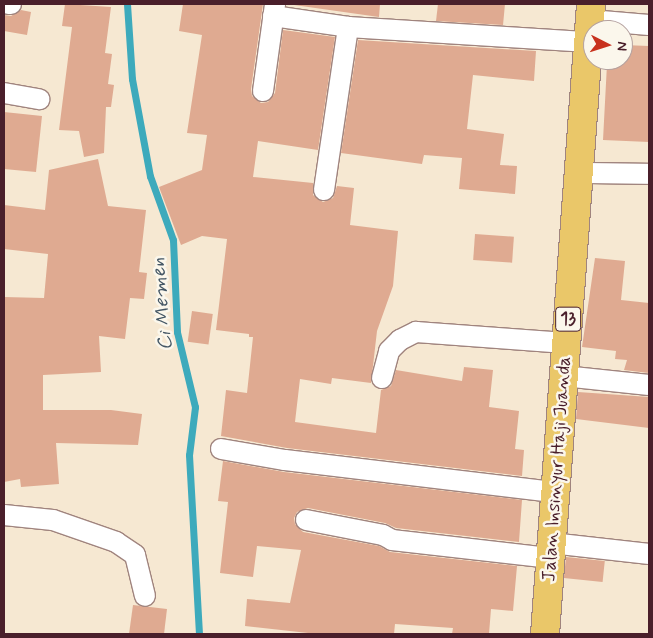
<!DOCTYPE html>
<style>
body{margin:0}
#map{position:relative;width:653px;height:638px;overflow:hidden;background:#f6e8d2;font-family:Mynerve,sans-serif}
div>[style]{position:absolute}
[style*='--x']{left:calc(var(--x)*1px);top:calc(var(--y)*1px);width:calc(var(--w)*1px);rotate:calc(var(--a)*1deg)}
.stream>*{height:7px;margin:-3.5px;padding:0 3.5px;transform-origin:3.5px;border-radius:3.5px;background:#3daabc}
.building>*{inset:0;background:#dfaa91;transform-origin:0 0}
.roads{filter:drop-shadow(1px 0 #a0847e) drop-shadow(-1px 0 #a0847e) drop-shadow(0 1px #a0847e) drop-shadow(0 -1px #a0847e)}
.minor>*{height:20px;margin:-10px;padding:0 10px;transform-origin:10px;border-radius:10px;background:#fff}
.trunk>*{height:28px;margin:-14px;padding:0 14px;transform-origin:14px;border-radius:14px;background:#eac769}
span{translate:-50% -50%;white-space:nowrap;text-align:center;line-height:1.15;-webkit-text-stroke:5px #fbf7ec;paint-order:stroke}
.shield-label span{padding:1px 4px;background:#fbf7ec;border:1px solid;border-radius:4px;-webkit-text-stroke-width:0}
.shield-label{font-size:18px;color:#4a1f2b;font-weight:700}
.street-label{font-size:19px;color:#4a1f2b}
.water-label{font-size:20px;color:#455765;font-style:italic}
.frame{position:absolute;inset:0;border:5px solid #4a1f2b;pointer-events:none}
.north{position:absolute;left:583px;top:20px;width:50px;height:50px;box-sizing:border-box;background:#fbf7ec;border:1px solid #b4a19f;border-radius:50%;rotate:95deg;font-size:14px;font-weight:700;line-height:20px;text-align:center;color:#4a1f2b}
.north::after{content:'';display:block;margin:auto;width:18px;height:22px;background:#c8321e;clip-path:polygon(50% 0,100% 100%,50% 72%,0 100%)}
</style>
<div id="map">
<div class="stream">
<i style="--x:127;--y:4;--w:75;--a:86.2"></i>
<i style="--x:132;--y:79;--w:99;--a:79.5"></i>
<i style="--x:150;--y:176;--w:68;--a:70.2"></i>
<i style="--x:173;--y:240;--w:92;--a:87.5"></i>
<i style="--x:177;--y:332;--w:77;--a:76.5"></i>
<i style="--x:195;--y:407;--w:48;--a:97.1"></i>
<i style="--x:189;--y:455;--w:179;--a:86.8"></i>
</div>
<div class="building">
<i style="clip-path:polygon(65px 4px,111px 7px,105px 53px,112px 54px,108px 84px,114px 85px,111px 107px,106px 107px,104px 153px,84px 157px,79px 131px,59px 130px,72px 27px,62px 26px)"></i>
<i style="clip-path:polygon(183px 4px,263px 4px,251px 89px,252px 96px,261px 103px,268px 102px,275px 93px,283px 30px,335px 37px,318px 150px,258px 141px,253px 177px,313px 183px,313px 195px,323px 202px,333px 198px,337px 186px,354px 188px,350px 225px,398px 231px,393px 286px,377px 331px,371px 383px,332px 378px,331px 384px,300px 379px,295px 422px,376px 433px,381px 390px,391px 386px,396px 370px,462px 381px,464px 367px,493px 370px,489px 407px,519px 411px,515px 449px,524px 450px,522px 476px,287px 448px,221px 436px,226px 390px,247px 393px,253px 337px,249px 337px,249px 334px,216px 330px,227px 239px,202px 236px,181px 245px,159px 187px,202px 170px,207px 135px,187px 133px,202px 35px,179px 31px)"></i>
<i style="clip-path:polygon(287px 4px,380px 4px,379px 17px)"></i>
<i style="clip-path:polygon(438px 4px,505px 4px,503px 25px,436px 21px)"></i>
<i style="clip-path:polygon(21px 10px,31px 12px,27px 35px,4px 31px,4px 15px,11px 16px)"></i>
<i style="clip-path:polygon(358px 40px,536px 51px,534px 81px,473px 75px,467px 129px,504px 134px,500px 165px,517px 166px,515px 194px,459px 189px,462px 158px,424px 155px,422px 164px,341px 153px)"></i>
<i style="clip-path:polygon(623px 45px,649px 46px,649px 142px,603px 140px,607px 64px,623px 60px)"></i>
<i style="clip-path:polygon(4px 112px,42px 116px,36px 172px,4px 169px)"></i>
<i style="clip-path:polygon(98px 159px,108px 206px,146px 210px,139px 272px,147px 273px,144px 299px,130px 298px,125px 339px,99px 336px,101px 372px,43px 375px,43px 410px,111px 410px,142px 414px,138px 445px,56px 443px,59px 484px,21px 487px,20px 479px,4px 482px,4px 297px,44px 298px,48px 254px,4px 249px,4px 205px,45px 210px,49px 170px)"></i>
<i style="left:475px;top:234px;width:39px;height:26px;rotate:4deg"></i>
<i style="clip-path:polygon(595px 258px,625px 261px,621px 300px,649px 303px,649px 373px,624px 370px,627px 360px,615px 359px,616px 351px,582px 347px)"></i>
<i style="left:192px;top:311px;width:21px;height:31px;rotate:8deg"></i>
<i style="clip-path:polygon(578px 392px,649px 397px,649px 428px,576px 419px)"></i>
<i style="clip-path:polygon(223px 461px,284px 472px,522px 500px,519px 542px,396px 528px,385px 523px,308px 508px,297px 512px,294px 518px,295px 524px,303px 532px,379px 546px,390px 552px,517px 566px,513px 611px,491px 609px,489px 634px,452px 634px,453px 628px,395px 624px,394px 634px,317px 634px,245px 626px,247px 599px,290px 603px,301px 550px,257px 546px,253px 577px,220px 573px,228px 502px,218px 501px)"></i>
<i style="left:566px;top:557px;width:39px;height:21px;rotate:6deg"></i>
<i style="clip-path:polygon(133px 605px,167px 609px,164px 634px,129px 634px)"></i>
</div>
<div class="roads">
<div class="minor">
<i style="--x:8;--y:4;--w:3;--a:0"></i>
<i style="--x:273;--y:16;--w:76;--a:8.3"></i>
<i style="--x:348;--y:27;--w:241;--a:3.6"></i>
<i style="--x:590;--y:20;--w:59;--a:4.8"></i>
<i style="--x:263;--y:91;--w:88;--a:-82.1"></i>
<i style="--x:4;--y:93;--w:36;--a:10"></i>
<i style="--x:579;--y:173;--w:70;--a:0.8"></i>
<i style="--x:324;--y:190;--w:165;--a:-81.6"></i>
<i style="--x:564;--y:376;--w:85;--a:6"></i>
<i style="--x:382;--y:378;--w:28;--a:-75"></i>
<i style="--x:389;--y:351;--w:16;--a:-45"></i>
<i style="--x:400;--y:340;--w:18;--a:-27"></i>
<i style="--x:416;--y:332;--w:150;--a:4.2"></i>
<i style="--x:221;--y:449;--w:65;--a:9.8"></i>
<i style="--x:285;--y:460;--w:272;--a:6.8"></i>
<i style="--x:4;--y:515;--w:49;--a:5.8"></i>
<i style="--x:53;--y:520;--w:67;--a:19.2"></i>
<i style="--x:116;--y:542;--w:23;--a:34"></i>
<i style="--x:135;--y:555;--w:42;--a:76.3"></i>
<i style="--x:306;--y:520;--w:78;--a:11"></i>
<i style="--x:383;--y:535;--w:10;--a:29"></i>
<i style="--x:392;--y:540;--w:160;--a:6.5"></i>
<i style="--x:551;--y:543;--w:99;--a:6.4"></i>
</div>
<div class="trunk">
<i style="--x:545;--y:634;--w:632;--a:-85.82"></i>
</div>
</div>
<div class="shield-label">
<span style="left:568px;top:319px">13</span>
</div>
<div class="street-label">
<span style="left:557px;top:469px;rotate:-86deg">Jalan Insinyur Haji Juanda</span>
</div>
<div class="water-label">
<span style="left:162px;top:304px;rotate:-95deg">Ci Memen</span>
</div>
<div class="frame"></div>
<div class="north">N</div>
</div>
